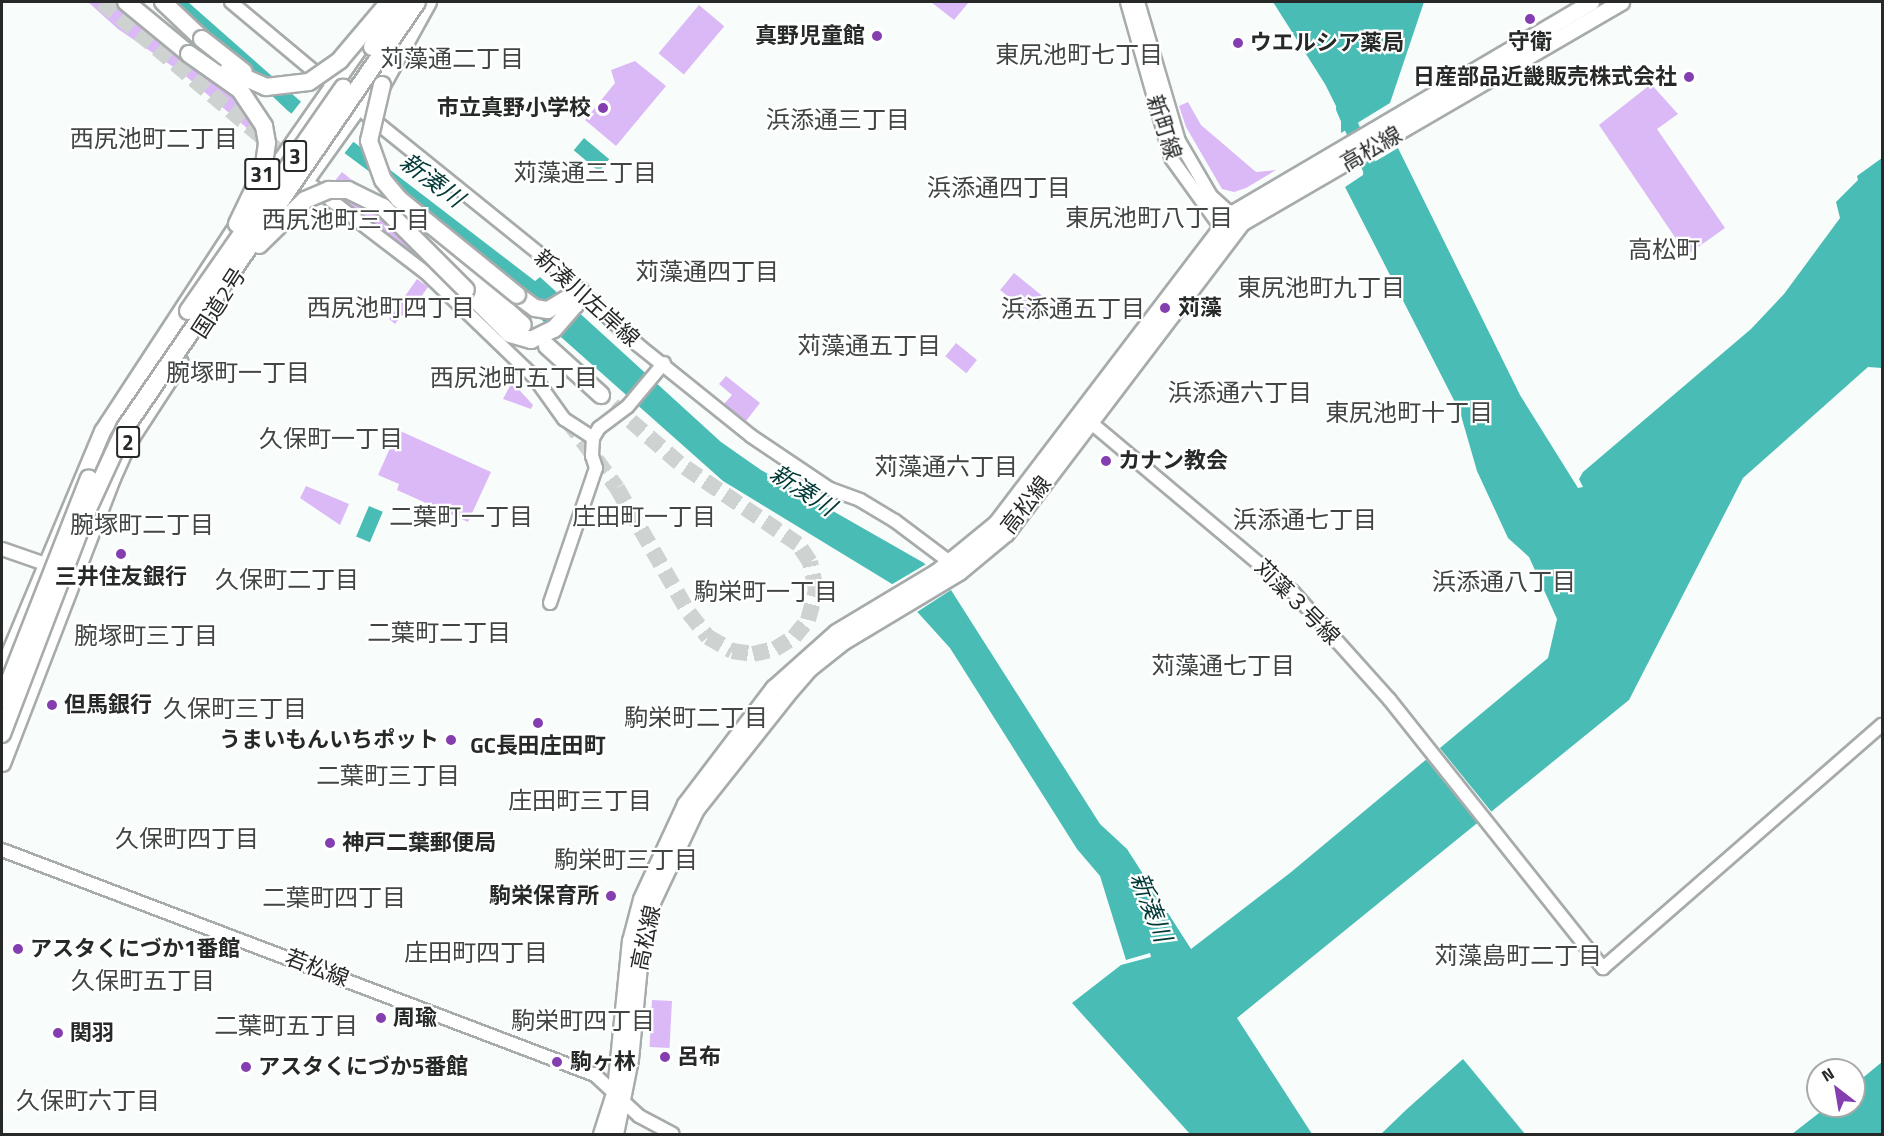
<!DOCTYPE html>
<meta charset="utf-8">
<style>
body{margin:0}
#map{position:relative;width:1884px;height:1136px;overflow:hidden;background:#f8fdfc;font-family:"Titillium Web","Noto Sans JP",sans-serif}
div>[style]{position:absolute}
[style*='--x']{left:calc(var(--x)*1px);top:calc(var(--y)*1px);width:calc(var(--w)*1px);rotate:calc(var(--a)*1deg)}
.green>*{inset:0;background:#dbb9f6;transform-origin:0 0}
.water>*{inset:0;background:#49bdb5;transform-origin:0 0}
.pier>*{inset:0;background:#f8fdfc;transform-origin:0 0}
.river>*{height:15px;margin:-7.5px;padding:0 7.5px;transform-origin:7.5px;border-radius:7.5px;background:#49bdb5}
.motorway-tunnel>*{height:16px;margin-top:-8px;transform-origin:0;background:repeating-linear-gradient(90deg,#ced3d2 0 16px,transparent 0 24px)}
.roads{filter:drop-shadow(2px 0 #a7abab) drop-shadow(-2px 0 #a7abab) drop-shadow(0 2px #a7abab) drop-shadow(0 -2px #a7abab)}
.tertiary>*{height:12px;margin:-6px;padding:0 6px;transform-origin:6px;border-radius:6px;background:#fff}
.primary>*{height:15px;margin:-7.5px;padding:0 7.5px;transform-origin:7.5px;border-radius:7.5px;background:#fff}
.trunk>*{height:15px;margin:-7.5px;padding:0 7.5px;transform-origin:7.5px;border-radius:7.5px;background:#fff}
.motorway>*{height:16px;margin:-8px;padding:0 8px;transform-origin:8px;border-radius:8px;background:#fff}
.bridges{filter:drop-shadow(2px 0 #a7abab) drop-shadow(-2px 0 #a7abab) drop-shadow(0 2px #a7abab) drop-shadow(0 -2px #a7abab)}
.motorway-bridge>*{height:16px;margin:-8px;padding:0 8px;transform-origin:8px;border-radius:8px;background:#fff}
.dots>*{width:16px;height:16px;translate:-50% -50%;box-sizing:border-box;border:3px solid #fff;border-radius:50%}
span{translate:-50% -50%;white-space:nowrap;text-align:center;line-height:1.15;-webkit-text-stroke:4.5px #fff;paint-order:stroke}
.shield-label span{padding:2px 4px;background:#fff;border:2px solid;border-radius:4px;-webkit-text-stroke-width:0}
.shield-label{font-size:21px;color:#272929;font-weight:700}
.poi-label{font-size:22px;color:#272929;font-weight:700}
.right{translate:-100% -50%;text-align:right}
.left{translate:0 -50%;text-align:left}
.street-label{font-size:22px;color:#272929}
.neighbourhood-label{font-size:24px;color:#414544}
.water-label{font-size:24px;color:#003936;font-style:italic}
.frame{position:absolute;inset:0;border:3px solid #272929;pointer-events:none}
.north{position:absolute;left:1806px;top:1058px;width:60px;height:60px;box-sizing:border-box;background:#fff;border:2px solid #a9a9a9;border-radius:50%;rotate:329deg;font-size:16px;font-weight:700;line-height:24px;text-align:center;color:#272929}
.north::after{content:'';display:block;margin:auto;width:21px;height:27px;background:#843eb0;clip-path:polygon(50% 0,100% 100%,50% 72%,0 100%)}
</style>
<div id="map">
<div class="green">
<i style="clip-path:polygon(88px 2px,121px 2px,241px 96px,261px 140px,182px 73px,118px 29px)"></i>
<i style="clip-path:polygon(931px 2px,969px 2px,954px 20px)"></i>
<i style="left:699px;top:5px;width:33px;height:63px;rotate:40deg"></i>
<i style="clip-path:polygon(635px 61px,666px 86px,616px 146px,585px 120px,615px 83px,611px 70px)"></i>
<i style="clip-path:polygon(1651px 84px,1678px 114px,1657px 129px,1725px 228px,1687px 255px,1599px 125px)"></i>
<i style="clip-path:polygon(1188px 102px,1201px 125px,1256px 172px,1276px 170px,1246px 188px,1234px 192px,1222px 189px,1186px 127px,1179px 106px)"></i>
<i style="left:342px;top:172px;width:116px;height:21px;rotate:39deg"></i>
<i style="left:1014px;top:273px;width:50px;height:22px;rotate:39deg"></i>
<i style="clip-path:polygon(417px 279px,428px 287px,406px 318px,402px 315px,395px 324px,389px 319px)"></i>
<i style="left:956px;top:343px;width:27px;height:17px;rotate:39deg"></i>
<i style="clip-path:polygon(726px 376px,760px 403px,746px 421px,724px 404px,732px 395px,719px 384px)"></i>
<i style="clip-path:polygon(512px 382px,533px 405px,531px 409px,503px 399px)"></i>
<i style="clip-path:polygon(398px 430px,491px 472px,468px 522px,397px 490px,399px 484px,378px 475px)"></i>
<i style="clip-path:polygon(306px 486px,349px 504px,340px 525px,300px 498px)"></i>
<i style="left:652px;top:1000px;width:20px;height:47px;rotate:3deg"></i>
</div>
<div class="water">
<i style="clip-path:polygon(173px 2px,188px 2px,299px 100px,535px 281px,540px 277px,721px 442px,761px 470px,924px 563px,951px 590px,1100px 824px,1127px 849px,1191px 949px,1290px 873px,1548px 658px,1557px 619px,1529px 557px,1508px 538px,1477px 471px,1460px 412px,1345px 187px,1363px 175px,1364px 168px,1398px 148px,1520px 395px,1578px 488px,1583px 487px,1579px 479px,1583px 472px,1751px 329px,1784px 294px,1840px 218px,1836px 202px,1858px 180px,1857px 176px,1882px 158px,1882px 368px,1868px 367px,1743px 478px,1629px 700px,1237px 1018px,1312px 1134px,1190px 1134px,1072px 1003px,1121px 965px,1151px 957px,1150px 953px,1126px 960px,1100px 876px,1077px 849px,950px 648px,892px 584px,723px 481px,402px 196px,288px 111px)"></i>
<i style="clip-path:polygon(1273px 2px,1424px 2px,1390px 103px,1341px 133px,1341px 116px,1325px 84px)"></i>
<i style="left:584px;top:138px;width:33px;height:16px;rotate:40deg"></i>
<i style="left:369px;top:506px;width:15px;height:33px;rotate:23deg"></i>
<i style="clip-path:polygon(1463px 1059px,1525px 1134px,1381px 1134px,1407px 1109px)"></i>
<i style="clip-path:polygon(1882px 1062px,1882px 1134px,1792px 1134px,1828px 1106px,1854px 1106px,1854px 1085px)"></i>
</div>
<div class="pier">
<i style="left:303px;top:99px;width:66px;height:21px;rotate:38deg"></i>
<i style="clip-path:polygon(928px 563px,951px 590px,917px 612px,889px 586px)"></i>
<i style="left:1439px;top:747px;width:83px;height:18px;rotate:51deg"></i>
</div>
<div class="river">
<i style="--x:1343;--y:108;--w:84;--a:66.2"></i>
</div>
<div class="motorway-tunnel">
<i style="--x:102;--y:2;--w:251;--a:40.2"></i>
<i style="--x:568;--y:421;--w:83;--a:53.8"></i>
<i style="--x:617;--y:488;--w:144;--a:60.1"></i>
<i style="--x:689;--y:613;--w:31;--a:52"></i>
<i style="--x:708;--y:637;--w:28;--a:30"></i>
<i style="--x:732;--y:651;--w:21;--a:8"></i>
<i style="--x:753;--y:654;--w:23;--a:-13"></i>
<i style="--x:775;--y:649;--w:22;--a:-32"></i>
<i style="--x:794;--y:637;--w:22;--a:-51"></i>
<i style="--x:808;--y:620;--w:31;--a:-75"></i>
<i style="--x:816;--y:590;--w:29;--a:-102"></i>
<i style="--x:810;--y:562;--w:22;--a:-124"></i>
<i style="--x:798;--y:544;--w:144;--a:-145.8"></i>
<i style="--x:679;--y:463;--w:103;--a:-138.9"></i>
</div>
<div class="roads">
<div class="tertiary">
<i style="--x:231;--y:2;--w:120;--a:39.9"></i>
<i style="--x:1127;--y:2;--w:162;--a:74.2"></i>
<i style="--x:1171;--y:158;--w:92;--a:54.2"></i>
<i style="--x:1138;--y:2;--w:145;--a:73.6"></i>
<i style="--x:1179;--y:141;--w:64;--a:59.8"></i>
<i style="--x:1211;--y:196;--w:36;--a:42"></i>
<i style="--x:350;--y:101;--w:253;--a:38.9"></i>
<i style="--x:547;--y:260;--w:125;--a:43"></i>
<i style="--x:638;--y:345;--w:145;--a:38.8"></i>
<i style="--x:751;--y:436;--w:95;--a:33.9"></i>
<i style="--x:830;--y:489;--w:32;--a:20"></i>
<i style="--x:860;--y:500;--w:41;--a:31"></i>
<i style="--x:895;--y:521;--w:75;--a:36.9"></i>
<i style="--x:298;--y:175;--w:160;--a:37.4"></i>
<i style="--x:425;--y:272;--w:151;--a:43.9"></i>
<i style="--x:534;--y:377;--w:52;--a:54.5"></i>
<i style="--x:564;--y:419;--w:35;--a:33"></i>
<i style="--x:1089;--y:421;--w:266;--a:40"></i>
<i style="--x:1293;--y:592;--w:144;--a:48.1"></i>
<i style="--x:1389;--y:699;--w:344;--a:51.5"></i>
<i style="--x:1603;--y:968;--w:370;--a:-41.1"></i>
<i style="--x:2;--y:549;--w:55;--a:19.1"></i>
<i style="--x:550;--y:603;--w:143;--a:-71.2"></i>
<i style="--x:596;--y:468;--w:13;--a:-108"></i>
<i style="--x:592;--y:456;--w:18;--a:-87"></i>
<i style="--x:593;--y:438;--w:12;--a:-59"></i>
<i style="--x:599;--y:428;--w:36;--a:-37"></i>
<i style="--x:628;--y:406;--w:56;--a:-50.1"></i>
<i style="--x:2;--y:850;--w:634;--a:20.78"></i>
<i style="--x:595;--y:1075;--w:60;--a:43"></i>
<i style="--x:639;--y:1116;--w:38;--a:28"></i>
</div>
<div class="primary">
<i style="--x:601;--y:1134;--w:46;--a:-72.3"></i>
<i style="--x:615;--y:1090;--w:150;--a:-84.3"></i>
<i style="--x:630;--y:941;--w:43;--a:-75.3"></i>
<i style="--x:641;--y:899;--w:105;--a:-65.1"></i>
<i style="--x:685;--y:804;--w:146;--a:-52.8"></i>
<i style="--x:773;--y:688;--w:84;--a:-41.6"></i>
<i style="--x:836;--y:632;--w:117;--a:-31"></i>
<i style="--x:936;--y:572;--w:77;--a:-39.2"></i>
<i style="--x:996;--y:523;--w:388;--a:-52.7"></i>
<i style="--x:1231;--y:214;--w:418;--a:-30.5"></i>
<i style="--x:615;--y:1134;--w:76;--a:-78.7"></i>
<i style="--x:630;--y:1059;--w:116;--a:-84.5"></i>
<i style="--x:641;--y:944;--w:43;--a:-75.3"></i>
<i style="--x:652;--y:902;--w:103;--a:-64.7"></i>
<i style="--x:696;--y:809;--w:147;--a:-51.6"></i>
<i style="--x:787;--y:694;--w:35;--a:-49"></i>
<i style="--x:810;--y:668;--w:43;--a:-38.5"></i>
<i style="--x:844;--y:641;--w:134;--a:-31"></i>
<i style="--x:959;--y:572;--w:61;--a:-39.7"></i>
<i style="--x:1006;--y:533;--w:389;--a:-52.8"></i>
<i style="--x:1241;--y:223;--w:440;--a:-30.2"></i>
</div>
<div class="trunk">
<i style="--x:259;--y:191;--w:177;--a:-55.1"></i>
<i style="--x:280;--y:216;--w:179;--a:-54.5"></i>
<i style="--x:2;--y:670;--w:259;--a:-67.3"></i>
<i style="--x:102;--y:431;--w:259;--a:-56.8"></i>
<i style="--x:2;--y:763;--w:305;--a:-68.9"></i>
<i style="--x:112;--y:478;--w:39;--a:-66"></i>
<i style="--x:128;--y:442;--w:95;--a:-57"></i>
</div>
<div class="motorway">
<i style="--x:126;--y:2;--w:82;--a:39.5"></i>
<i style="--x:163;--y:2;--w:54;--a:43.5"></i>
<i style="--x:382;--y:85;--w:95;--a:-61"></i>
<i style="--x:430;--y:241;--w:125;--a:42.1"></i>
<i style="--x:466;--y:290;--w:62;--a:45"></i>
<i style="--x:510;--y:334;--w:22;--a:16"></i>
<i style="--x:531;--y:340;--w:25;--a:-26"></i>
<i style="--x:554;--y:329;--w:32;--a:-49"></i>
<i style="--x:575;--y:305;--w:15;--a:-67"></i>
<i style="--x:517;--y:295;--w:22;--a:36"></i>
<i style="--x:535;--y:308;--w:13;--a:9"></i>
<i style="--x:548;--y:310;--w:35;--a:-31"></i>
<i style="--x:547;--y:346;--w:73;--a:42.2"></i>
<i style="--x:148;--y:372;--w:73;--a:-56.7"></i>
</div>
</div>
<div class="bridges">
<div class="motorway-bridge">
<i style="--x:202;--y:39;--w:53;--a:38.2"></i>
<i style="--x:372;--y:47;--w:55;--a:-55.4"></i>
<i style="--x:189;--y:54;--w:62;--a:35.2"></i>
<i style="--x:240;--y:90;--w:43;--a:56.3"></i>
<i style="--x:264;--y:126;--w:17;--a:80"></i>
<i style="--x:267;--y:143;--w:27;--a:98"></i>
<i style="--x:263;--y:170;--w:60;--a:115.7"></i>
<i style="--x:228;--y:70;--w:42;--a:24.1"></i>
<i style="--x:266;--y:87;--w:43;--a:-6.6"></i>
<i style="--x:309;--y:82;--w:38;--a:-35"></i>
<i style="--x:340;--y:60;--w:76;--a:-49.8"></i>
<i style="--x:382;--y:85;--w:57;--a:103.1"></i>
<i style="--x:369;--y:141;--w:41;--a:70.3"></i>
<i style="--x:383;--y:180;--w:25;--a:50"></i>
<i style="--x:399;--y:199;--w:152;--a:39.1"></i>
<i style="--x:259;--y:245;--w:64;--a:-44.4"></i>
<i style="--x:305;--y:200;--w:26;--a:-23"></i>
<i style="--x:329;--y:190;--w:19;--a:0"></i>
<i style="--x:348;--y:190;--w:39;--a:26"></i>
<i style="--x:383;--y:207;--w:117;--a:45"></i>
<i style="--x:188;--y:311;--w:272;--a:-55.2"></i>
<i style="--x:2;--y:700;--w:238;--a:-68.6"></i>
<i style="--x:2;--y:734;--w:241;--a:-69.1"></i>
<i style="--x:88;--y:509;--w:89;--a:-65.4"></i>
<i style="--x:125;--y:428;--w:516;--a:-55.57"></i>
</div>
</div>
<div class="dots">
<i style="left:1530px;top:19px;background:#843eb0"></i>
<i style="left:877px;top:36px;background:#843eb0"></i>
<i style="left:1238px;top:43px;background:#843eb0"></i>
<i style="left:1689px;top:77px;background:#843eb0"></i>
<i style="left:603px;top:108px;background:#843eb0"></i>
<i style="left:1165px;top:308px;background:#843eb0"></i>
<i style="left:1106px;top:461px;background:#843eb0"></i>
<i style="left:121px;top:554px;background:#843eb0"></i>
<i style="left:52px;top:705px;background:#843eb0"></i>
<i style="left:538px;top:723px;background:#843eb0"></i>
<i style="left:451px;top:740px;background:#843eb0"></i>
<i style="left:330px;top:843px;background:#843eb0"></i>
<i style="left:611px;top:896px;background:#843eb0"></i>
<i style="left:18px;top:949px;background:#843eb0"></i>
<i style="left:381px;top:1018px;background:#843eb0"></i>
<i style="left:58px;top:1033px;background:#843eb0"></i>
<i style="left:665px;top:1057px;background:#843eb0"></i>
<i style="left:557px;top:1062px;background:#843eb0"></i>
<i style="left:246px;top:1067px;background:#843eb0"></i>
</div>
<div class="shield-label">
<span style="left:295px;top:156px">3</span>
<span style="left:262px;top:174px">31</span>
<span style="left:128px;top:442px">2</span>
</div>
<div class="poi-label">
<span class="right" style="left:865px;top:36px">真野児童館</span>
<span style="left:1530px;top:42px">守衛</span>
<span class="left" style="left:1250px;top:43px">ウエルシア薬局</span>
<span class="right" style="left:1677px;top:77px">日産部品近畿販売株式会社</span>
<span class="right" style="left:591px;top:108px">市立真野小学校</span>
<span class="left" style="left:1178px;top:308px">苅藻</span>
<span class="left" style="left:1118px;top:461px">カナン教会</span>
<span style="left:121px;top:577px">三井住友銀行</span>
<span class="left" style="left:64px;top:705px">但馬銀行</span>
<span class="right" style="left:439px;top:740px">うまいもんいちポット</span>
<span style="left:538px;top:746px">GC長田庄田町</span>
<span class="left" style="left:342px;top:843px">神戸二葉郵便局</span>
<span class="right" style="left:599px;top:896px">駒栄保育所</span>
<span class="left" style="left:30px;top:949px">アスタくにづか1番館</span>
<span class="left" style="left:393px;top:1018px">周瑜</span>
<span class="left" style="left:70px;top:1033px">関羽</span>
<span class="left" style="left:677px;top:1057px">呂布</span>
<span class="left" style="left:570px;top:1062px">駒ヶ林</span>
<span class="left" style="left:258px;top:1067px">アスタくにづか5番館</span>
</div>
<div class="street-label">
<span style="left:1164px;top:127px;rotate:72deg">新町線</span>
<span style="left:1371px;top:149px;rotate:-30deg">高松線</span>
<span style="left:587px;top:298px;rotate:42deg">新湊川左岸線</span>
<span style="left:219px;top:303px;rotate:-57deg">国道2号</span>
<span style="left:1026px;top:505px;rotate:-52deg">高松線</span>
<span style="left:1297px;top:602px;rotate:45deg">苅藻３号線</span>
<span style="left:646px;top:938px;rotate:-78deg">高松線</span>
<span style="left:317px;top:968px;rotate:21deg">若松線</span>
</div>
<div class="neighbourhood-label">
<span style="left:1079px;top:55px">東尻池町七丁目</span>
<span style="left:452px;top:59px">苅藻通二丁目</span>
<span style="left:838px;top:120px">浜添通三丁目</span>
<span style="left:154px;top:139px">西尻池町二丁目</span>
<span style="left:585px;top:173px">苅藻通三丁目</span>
<span style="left:999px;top:188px">浜添通四丁目</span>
<span style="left:1149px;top:218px">東尻池町八丁目</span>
<span style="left:346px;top:220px">西尻池町三丁目</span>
<span style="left:1664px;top:250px">高松町</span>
<span style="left:707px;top:272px">苅藻通四丁目</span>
<span style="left:1321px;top:288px">東尻池町九丁目</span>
<span style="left:391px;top:308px">西尻池町四丁目</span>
<span style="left:1073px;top:309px">浜添通五丁目</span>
<span style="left:869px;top:346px">苅藻通五丁目</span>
<span style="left:238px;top:373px">腕塚町一丁目</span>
<span style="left:514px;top:378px">西尻池町五丁目</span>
<span style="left:1240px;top:393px">浜添通六丁目</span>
<span style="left:1409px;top:413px">東尻池町十丁目</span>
<span style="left:331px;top:439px">久保町一丁目</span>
<span style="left:946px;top:467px">苅藻通六丁目</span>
<span style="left:461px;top:517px">二葉町一丁目</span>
<span style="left:644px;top:517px">庄田町一丁目</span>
<span style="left:1305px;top:520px">浜添通七丁目</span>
<span style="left:142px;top:525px">腕塚町二丁目</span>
<span style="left:287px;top:580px">久保町二丁目</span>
<span style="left:1504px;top:582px">浜添通八丁目</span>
<span style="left:766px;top:592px">駒栄町一丁目</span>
<span style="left:439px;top:633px">二葉町二丁目</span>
<span style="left:146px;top:636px">腕塚町三丁目</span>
<span style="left:1223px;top:666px">苅藻通七丁目</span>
<span style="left:235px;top:709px">久保町三丁目</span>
<span style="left:696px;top:718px">駒栄町二丁目</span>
<span style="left:388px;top:776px">二葉町三丁目</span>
<span style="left:580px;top:801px">庄田町三丁目</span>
<span style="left:187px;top:839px">久保町四丁目</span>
<span style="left:626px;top:860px">駒栄町三丁目</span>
<span style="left:334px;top:898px">二葉町四丁目</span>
<span style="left:476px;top:953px">庄田町四丁目</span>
<span style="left:1518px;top:956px">苅藻島町二丁目</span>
<span style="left:143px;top:981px">久保町五丁目</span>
<span style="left:583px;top:1021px">駒栄町四丁目</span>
<span style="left:286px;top:1026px">二葉町五丁目</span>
<span style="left:88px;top:1101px">久保町六丁目</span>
</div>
<div class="water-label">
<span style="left:432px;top:180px;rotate:37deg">新湊川</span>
<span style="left:803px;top:490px;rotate:33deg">新湊川</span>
<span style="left:1151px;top:907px;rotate:69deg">新湊川</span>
</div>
<div class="frame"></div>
<div class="north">N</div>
</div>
